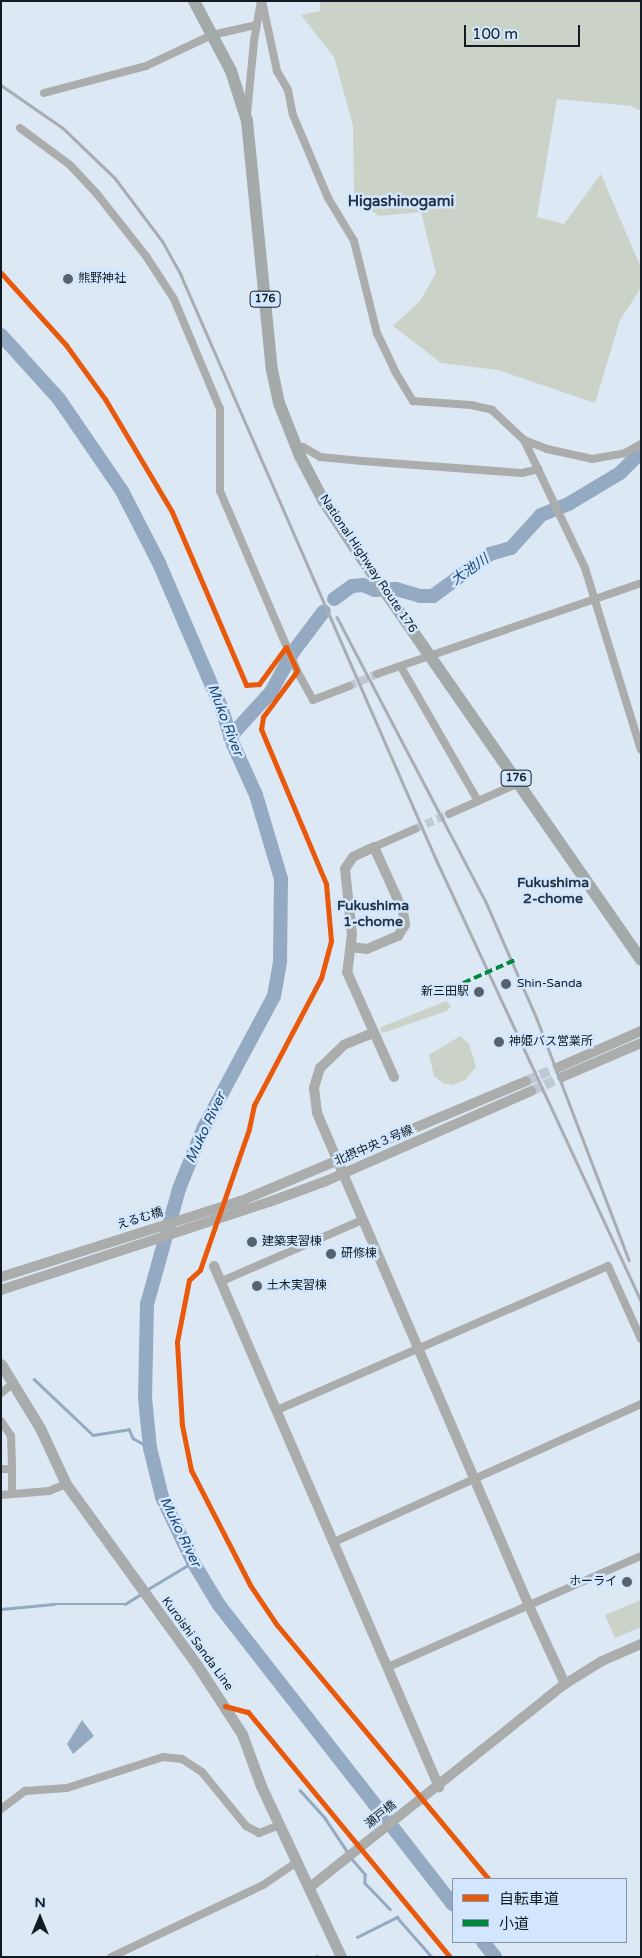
<!DOCTYPE html>
<meta charset="utf-8">
<style>
body{margin:0}
#map{position:relative;width:642px;height:1958px;overflow:hidden;background:#dce8f4;font-family:"Varela Round","Noto Sans JP",sans-serif}
div>[style]{position:absolute}
[style*='--x']{left:calc(var(--x)*1px);top:calc(var(--y)*1px);width:calc(var(--w)*1px);rotate:calc(var(--a)*1deg)}
.green>*{inset:0;background:#cbd3c9}
.water>*{inset:0;background:#93aac2}
.stream>*{height:2.5px;margin:-1.25px;padding:0 1.25px;transform-origin:1.25px;border-radius:1.25px;background:#93aac2}
.river>*{height:14px;margin:-7px;padding:0 7px;transform-origin:7px;border-radius:7px;background:#93aac2}
.minor-tunnel>*{height:8px;margin-top:-4px;transform-origin:0;background:repeating-linear-gradient(90deg,#bec9d4 0 8px,transparent 0 12px)}
.tertiary-tunnel>*{height:10px;margin-top:-5px;transform-origin:0;background:repeating-linear-gradient(90deg,#bec9d4 0 10px,transparent 0 15px)}
.minor>*{height:8px;margin:-4px;padding:0 4px;transform-origin:4px;border-radius:4px;background:#abadac}
.tertiary>*{height:10px;margin:-5px;padding:0 5px;transform-origin:5px;border-radius:5px;background:#abadac}
.secondary>*{height:11px;margin:-5.5px;padding:0 5.5px;transform-origin:5.5px;border-radius:5.5px;background:#a9acad}
.trunk>*{height:12px;margin:-6px;padding:0 6px;transform-origin:6px;border-radius:6px;background:#a4aaaa}
.rail>*{height:2.5px;margin:-1.25px;padding:0 1.25px;transform-origin:1.25px;border-radius:1.25px;background:#a7adb3}
.quiet>*{height:4px;margin-top:-2px;transform-origin:0;background:repeating-linear-gradient(90deg,#00873e 0 8px,transparent 0 12px)}
.cycleway>*{height:5px;margin:-2.5px;padding:0 2.5px;transform-origin:2.5px;border-radius:2.5px;background:#e8590c}
.dots>*{width:14px;height:14px;translate:-50% -50%;box-sizing:border-box;border:2px solid #d2e7fe;border-radius:50%}
span{translate:-50% -50%;white-space:nowrap;text-align:center;line-height:1.15;-webkit-text-stroke:5px #d2e7fe;paint-order:stroke}
.shield-label span{padding:1px 4px;background:#d2e7fe;border:1px solid;border-radius:4px;-webkit-text-stroke-width:0}
.shield-label{font-size:11px;color:#121a22;font-weight:700}
.poi-label{font-size:12px;color:#121a22}
.left{translate:0 -50%;text-align:left}
.right{translate:-100% -50%;text-align:right}
.street-label{font-size:12px;color:#121a22}
.water-label{font-size:14px;color:#1b456e;font-style:italic}
.neighbourhood-label{font-size:14px;color:#234;font-weight:700}
.quarter-label{font-size:15px;color:#234;font-weight:700}
.frame{position:absolute;inset:0;border:2px solid #121a22;pointer-events:none}
.legend{position:absolute;left:452px;top:1878px;width:175px;height:65px;box-sizing:border-box;background:#d2e7fe;border:1px solid #8595a6;margin:0;padding:6px 9px;list-style:none;font-size:15px;color:#121a22}
.legend li{display:flex;align-items:center;gap:10px;height:25px}
.legend b{width:25px;border:1px solid #8595a6}
.north{position:absolute;left:15px;top:1893px;width:50px;height:50px;-webkit-text-stroke:4px #d2e7fe;paint-order:stroke;rotate:0deg;font-size:14px;font-weight:700;line-height:20px;text-align:center;color:#121a22}
.north::after{content:'';display:block;margin:auto;width:18px;height:22px;background:#121a22;clip-path:polygon(50% 0,100% 100%,50% 72%,0 100%)}
.scale{position:absolute;left:464px;top:25px;width:116px;height:22px;box-sizing:border-box;border:2px solid #121a22;border-top:0;padding-left:6px;font-size:15px;line-height:18px;white-space:nowrap;color:#121a22;-webkit-text-stroke:4px #d2e7fe;paint-order:stroke}
</style>
<div id="map">
<div class="green">
<i style="clip-path:polygon(320px 1px,641px 1px,641px 111px,631px 106px,557px 99px,537px 217px,564px 224px,601px 174px,641px 268px,641px 288px,620px 320px,595px 403px,498px 370px,441px 363px,393px 326px,420px 301px,436px 273px,421px 212px,379px 216px,354px 199px,353px 126px,334px 57px,301px 15px,320px 11px)"></i>
<i style="clip-path:polygon(446px 1001px,451px 1006px,447px 1011px,383px 1033px,380px 1030px,381px 1027px)"></i>
<i style="clip-path:polygon(460px 1036px,469px 1044px,476px 1067px,465px 1080px,452px 1085px,444px 1084px,434px 1076px,429px 1055px)"></i>
<i style="clip-path:polygon(641px 1600px,641px 1627px,615px 1638px,605px 1615px)"></i>
</div>
<div class="water">
<i style="clip-path:polygon(82px 1720px,94px 1736px,73px 1754px,67px 1744px)"></i>
</div>
<div class="stream">
<i style="--x:34;--y:1379;--w:81;--a:43.5"></i>
<i style="--x:93;--y:1435;--w:36;--a:-9"></i>
<i style="--x:129;--y:1429;--w:10;--a:66"></i>
<i style="--x:133;--y:1438;--w:20;--a:30"></i>
<i style="--x:148;--y:1589;--w:52;--a:-31"></i>
<i style="--x:1;--y:1609;--w:53;--a:-5.4"></i>
<i style="--x:54;--y:1604;--w:71;--a:0"></i>
<i style="--x:125;--y:1604;--w:19;--a:-32"></i>
<i style="--x:300;--y:1790;--w:38;--a:48"></i>
<i style="--x:325;--y:1818;--w:43;--a:56.3"></i>
<i style="--x:352;--y:1859;--w:20;--a:49"></i>
<i style="--x:365;--y:1874;--w:9;--a:90"></i>
<i style="--x:365;--y:1883;--w:36;--a:46"></i>
<i style="--x:357;--y:1937;--w:45;--a:-26.6"></i>
<i style="--x:397;--y:1917;--w:53;--a:48.8"></i>
<i style="--x:316;--y:1957;--w:1;--a:-45"></i>
</div>
<div class="river">
<i style="--x:1;--y:335;--w:86;--a:47.8"></i>
<i style="--x:59;--y:399;--w:112;--a:55.6"></i>
<i style="--x:122;--y:491;--w:81;--a:62.8"></i>
<i style="--x:159;--y:563;--w:157;--a:66.7"></i>
<i style="--x:221;--y:707;--w:39;--a:72"></i>
<i style="--x:233;--y:744;--w:56;--a:65.7"></i>
<i style="--x:256;--y:795;--w:88;--a:73.4"></i>
<i style="--x:281;--y:879;--w:83;--a:90.7"></i>
<i style="--x:280;--y:962;--w:35;--a:100"></i>
<i style="--x:274;--y:996;--w:149;--a:118.1"></i>
<i style="--x:204;--y:1127;--w:67;--a:112"></i>
<i style="--x:179;--y:1189;--w:119;--a:105.5"></i>
<i style="--x:147;--y:1304;--w:94;--a:91.2"></i>
<i style="--x:145;--y:1398;--w:50;--a:84.3"></i>
<i style="--x:150;--y:1448;--w:50;--a:76.2"></i>
<i style="--x:162;--y:1497;--w:72;--a:64.5"></i>
<i style="--x:193;--y:1562;--w:50;--a:58.8"></i>
<i style="--x:219;--y:1605;--w:380;--a:52"></i>
<i style="--x:334;--y:599;--w:22;--a:-36"></i>
<i style="--x:352;--y:586;--w:11;--a:-5"></i>
<i style="--x:363;--y:585;--w:13;--a:23"></i>
<i style="--x:375;--y:590;--w:21;--a:-3"></i>
<i style="--x:396;--y:589;--w:25;--a:16"></i>
<i style="--x:420;--y:596;--w:13;--a:0"></i>
<i style="--x:433;--y:596;--w:71;--a:-36.4"></i>
<i style="--x:490;--y:554;--w:22;--a:-16"></i>
<i style="--x:511;--y:548;--w:45;--a:-47.7"></i>
<i style="--x:541;--y:515;--w:31;--a:-22"></i>
<i style="--x:570;--y:503;--w:58;--a:-31"></i>
<i style="--x:620;--y:473;--w:30;--a:-45"></i>
<i style="--x:230;--y:737;--w:61;--a:-47.7"></i>
<i style="--x:271;--y:692;--w:46;--a:-61.2"></i>
<i style="--x:293;--y:652;--w:51;--a:-52.9"></i>
<i style="--x:483;--y:1942;--w:19;--a:51"></i>
</div>
<div class="minor-tunnel">
<i style="--x:349;--y:686;--w:30;--a:-23"></i>
<i style="--x:415;--y:829;--w:37;--a:-24"></i>
</div>
<div class="tertiary-tunnel">
<i style="--x:526;--y:1081;--w:36;--a:-23"></i>
<i style="--x:531;--y:1091;--w:34;--a:-24"></i>
</div>
<div class="minor">
<i style="--x:262;--y:1;--w:72;--a:77.9"></i>
<i style="--x:277;--y:71;--w:22;--a:60"></i>
<i style="--x:288;--y:90;--w:25;--a:79"></i>
<i style="--x:293;--y:115;--w:90;--a:67.1"></i>
<i style="--x:328;--y:198;--w:50;--a:58.8"></i>
<i style="--x:354;--y:241;--w:95;--a:76"></i>
<i style="--x:377;--y:333;--w:44;--a:64.6"></i>
<i style="--x:396;--y:373;--w:33;--a:59"></i>
<i style="--x:413;--y:401;--w:58;--a:3.9"></i>
<i style="--x:471;--y:405;--w:22;--a:13"></i>
<i style="--x:492;--y:410;--w:44;--a:43.2"></i>
<i style="--x:524;--y:440;--w:142;--a:64.5"></i>
<i style="--x:585;--y:568;--w:190;--a:72.9"></i>
<i style="--x:44;--y:93;--w:106;--a:-14.8"></i>
<i style="--x:146;--y:66;--w:73;--a:-25.2"></i>
<i style="--x:212;--y:35;--w:45;--a:-12.8"></i>
<i style="--x:247;--y:114;--w:73;--a:-84.5"></i>
<i style="--x:254;--y:41;--w:41;--a:-80.1"></i>
<i style="--x:20;--y:128;--w:62;--a:36.5"></i>
<i style="--x:70;--y:165;--w:40;--a:47"></i>
<i style="--x:97;--y:194;--w:79;--a:51.7"></i>
<i style="--x:146;--y:256;--w:51;--a:56.9"></i>
<i style="--x:174;--y:299;--w:119;--a:67.3"></i>
<i style="--x:220;--y:409;--w:82;--a:90"></i>
<i style="--x:220;--y:491;--w:196;--a:66.8"></i>
<i style="--x:297;--y:671;--w:33;--a:61"></i>
<i style="--x:313;--y:700;--w:39;--a:-21"></i>
<i style="--x:524;--y:440;--w:25;--a:21"></i>
<i style="--x:547;--y:449;--w:46;--a:12.5"></i>
<i style="--x:592;--y:459;--w:34;--a:-10"></i>
<i style="--x:625;--y:453;--w:18;--a:-29"></i>
<i style="--x:297;--y:448;--w:6;--a:-9"></i>
<i style="--x:303;--y:447;--w:20;--a:30"></i>
<i style="--x:320;--y:457;--w:42;--a:5.4"></i>
<i style="--x:362;--y:461;--w:160;--a:4.3"></i>
<i style="--x:522;--y:473;--w:17;--a:-13"></i>
<i style="--x:401;--y:667;--w:155;--a:60.1"></i>
<i style="--x:377;--y:674;--w:279;--a:-19"></i>
<i style="--x:449;--y:814;--w:77;--a:-23.9"></i>
<i style="--x:374;--y:847;--w:45;--a:-23.7"></i>
<i style="--x:222;--y:1281;--w:153;--a:-23.5"></i>
<i style="--x:1;--y:1393;--w:16;--a:-38"></i>
<i style="--x:277;--y:1410;--w:361;--a:-23.5"></i>
<i style="--x:608;--y:1266;--w:80;--a:65.7"></i>
<i style="--x:1;--y:1421;--w:18;--a:56"></i>
<i style="--x:11;--y:1436;--w:33;--a:88"></i>
<i style="--x:12;--y:1469;--w:11;--a:180"></i>
<i style="--x:12;--y:1469;--w:25;--a:90"></i>
<i style="--x:1;--y:1495;--w:48;--a:-4.8"></i>
<i style="--x:49;--y:1491;--w:18;--a:-22"></i>
<i style="--x:334;--y:1542;--w:337;--a:-24.2"></i>
<i style="--x:388;--y:1667;--w:276;--a:-23.7"></i>
<i style="--x:1;--y:1809;--w:30;--a:-37"></i>
<i style="--x:25;--y:1791;--w:42;--a:-4.1"></i>
<i style="--x:67;--y:1788;--w:101;--a:-17.9"></i>
<i style="--x:163;--y:1757;--w:19;--a:6"></i>
<i style="--x:182;--y:1759;--w:24;--a:33"></i>
<i style="--x:202;--y:1772;--w:70;--a:50.8"></i>
<i style="--x:246;--y:1826;--w:15;--a:28"></i>
<i style="--x:259;--y:1833;--w:22;--a:-21"></i>
<i style="--x:111;--y:1957;--w:168;--a:-25.3"></i>
<i style="--x:263;--y:1885;--w:41;--a:-34.1"></i>
</div>
<div class="tertiary">
<i style="--x:351;--y:947;--w:16;--a:7"></i>
<i style="--x:367;--y:949;--w:34;--a:-23"></i>
<i style="--x:398;--y:936;--w:13;--a:-58"></i>
<i style="--x:405;--y:925;--w:14;--a:-98"></i>
<i style="--x:403;--y:911;--w:70;--a:-114.4"></i>
<i style="--x:374;--y:847;--w:23;--a:155"></i>
<i style="--x:353;--y:857;--w:14;--a:124"></i>
<i style="--x:345;--y:869;--w:65;--a:83.9"></i>
<i style="--x:352;--y:934;--w:38;--a:97"></i>
<i style="--x:347;--y:972;--w:115;--a:65.9"></i>
<i style="--x:373;--y:1033;--w:31;--a:158"></i>
<i style="--x:344;--y:1045;--w:33;--a:136"></i>
<i style="--x:320;--y:1068;--w:21;--a:107"></i>
<i style="--x:314;--y:1088;--w:25;--a:83"></i>
<i style="--x:317;--y:1113;--w:537;--a:66.73"></i>
<i style="--x:529;--y:1606;--w:86;--a:65.2"></i>
<i style="--x:559;--y:1067;--w:90;--a:-23.7"></i>
<i style="--x:562;--y:1077;--w:86;--a:-23.3"></i>
<i style="--x:214;--y:1266;--w:568;--a:66.64"></i>
<i style="--x:1;--y:1277;--w:252;--a:-17.6"></i>
<i style="--x:241;--y:1201;--w:309;--a:-22.8"></i>
<i style="--x:1;--y:1290;--w:282;--a:-18.2"></i>
<i style="--x:269;--y:1202;--w:61;--a:-20.2"></i>
<i style="--x:326;--y:1181;--w:224;--a:-23.7"></i>
<i style="--x:309;--y:1888;--w:327;--a:-38.6"></i>
<i style="--x:565;--y:1684;--w:44;--a:-31.9"></i>
<i style="--x:602;--y:1661;--w:43;--a:-23.6"></i>
</div>
<div class="secondary">
<i style="--x:1;--y:1364;--w:75;--a:58.6"></i>
<i style="--x:40;--y:1428;--w:62;--a:65.1"></i>
<i style="--x:66;--y:1484;--w:223;--a:54.1"></i>
<i style="--x:197;--y:1665;--w:82;--a:56.9"></i>
<i style="--x:242;--y:1734;--w:55;--a:69.9"></i>
<i style="--x:261;--y:1786;--w:189;--a:64.9"></i>
</div>
<div class="trunk">
<i style="--x:194;--y:1;--w:79;--a:62.1"></i>
<i style="--x:231;--y:71;--w:52;--a:72.3"></i>
<i style="--x:247;--y:121;--w:250;--a:84.3"></i>
<i style="--x:272;--y:370;--w:34;--a:78"></i>
<i style="--x:279;--y:403;--w:57;--a:68.4"></i>
<i style="--x:300;--y:456;--w:50;--a:62.4"></i>
<i style="--x:323;--y:500;--w:65;--a:56.3"></i>
<i style="--x:359;--y:554;--w:494;--a:55.2"></i>
</div>
<div class="rail">
<i style="--x:1;--y:85;--w:75;--a:34.7"></i>
<i style="--x:63;--y:128;--w:72;--a:43.9"></i>
<i style="--x:115;--y:178;--w:80;--a:53.1"></i>
<i style="--x:163;--y:242;--w:38;--a:61"></i>
<i style="--x:181;--y:275;--w:637;--a:66.41"></i>
<i style="--x:436;--y:859;--w:487;--a:65.1"></i>
<i style="--x:337;--y:617;--w:322;--a:62.4"></i>
<i style="--x:486;--y:902;--w:128;--a:66.4"></i>
<i style="--x:537;--y:1019;--w:258;--a:69.1"></i>
</div>
<div class="quiet">
<i style="--x:463;--y:983;--w:57;--a:-23.9"></i>
</div>
<div class="cycleway">
<i style="--x:1;--y:273;--w:97;--a:47.9"></i>
<i style="--x:66;--y:345;--w:67;--a:54.2"></i>
<i style="--x:105;--y:399;--w:131;--a:59.3"></i>
<i style="--x:172;--y:512;--w:188;--a:66.8"></i>
<i style="--x:246;--y:685;--w:13;--a:-4"></i>
<i style="--x:259;--y:684;--w:46;--a:-53.9"></i>
<i style="--x:286;--y:647;--w:26;--a:65"></i>
<i style="--x:297;--y:671;--w:57;--a:126.5"></i>
<i style="--x:263;--y:717;--w:12;--a:99"></i>
<i style="--x:261;--y:729;--w:168;--a:67.2"></i>
<i style="--x:326;--y:884;--w:57;--a:85"></i>
<i style="--x:331;--y:941;--w:38;--a:105"></i>
<i style="--x:321;--y:978;--w:144;--a:117.8"></i>
<i style="--x:254;--y:1105;--w:25;--a:102"></i>
<i style="--x:249;--y:1129;--w:149;--a:109.2"></i>
<i style="--x:200;--y:1270;--w:15;--a:138"></i>
<i style="--x:189;--y:1280;--w:63;--a:101"></i>
<i style="--x:177;--y:1342;--w:83;--a:86.6"></i>
<i style="--x:182;--y:1425;--w:46;--a:78.7"></i>
<i style="--x:191;--y:1470;--w:129;--a:62.8"></i>
<i style="--x:250;--y:1585;--w:48;--a:56"></i>
<i style="--x:277;--y:1625;--w:331;--a:50.2"></i>
<i style="--x:225;--y:1706;--w:24;--a:15"></i>
<i style="--x:248;--y:1712;--w:318;--a:50.5"></i>
</div>
<div class="dots">
<i style="left:68px;top:279px;background:#59626c"></i>
<i style="left:506px;top:984px;background:#59626c"></i>
<i style="left:479px;top:992px;background:#59626c"></i>
<i style="left:499px;top:1042px;background:#59626c"></i>
<i style="left:252px;top:1242px;background:#59626c"></i>
<i style="left:331px;top:1254px;background:#59626c"></i>
<i style="left:257px;top:1286px;background:#59626c"></i>
<i style="left:627px;top:1582px;background:#59626c"></i>
</div>
<div class="shield-label">
<span style="left:265px;top:299px">176</span>
<span style="left:516px;top:778px">176</span>
</div>
<div class="poi-label">
<span class="left" style="left:78px;top:279px">熊野神社</span>
<span class="left" style="left:517px;top:984px">Shin-Sanda</span>
<span class="right" style="left:469px;top:992px">新三田駅</span>
<span class="left" style="left:509px;top:1042px">神姫バス営業所</span>
<span class="left" style="left:262px;top:1242px">建築実習棟</span>
<span class="left" style="left:341px;top:1254px">研修棟</span>
<span class="left" style="left:267px;top:1286px">土木実習棟</span>
<span class="right" style="left:617px;top:1582px">ホーライ</span>
</div>
<div class="street-label">
<span style="left:368px;top:564px;rotate:56deg">National Highway Route 176</span>
<span style="left:374px;top:1146px;rotate:-23deg">北摂中央３号線</span>
<span style="left:140px;top:1219px;rotate:-17deg">えるむ橋</span>
<span style="left:197px;top:1644px;rotate:54deg">Kuroishi Sanda Line</span>
<span style="left:381px;top:1815px;rotate:-39deg">瀬戸橋</span>
</div>
<div class="water-label">
<span style="left:470px;top:570px;rotate:-35deg">大池川</span>
<span style="left:225px;top:720px;rotate:69deg">Muko River</span>
<span style="left:206px;top:1128px;rotate:-65deg">Muko River</span>
<span style="left:180px;top:1532px;rotate:64deg">Muko River</span>
</div>
<div class="neighbourhood-label">
<span style="left:553px;top:891px">Fukushima<br>2-chome</span>
<span style="left:373px;top:914px">Fukushima<br>1-chome</span>
</div>
<div class="quarter-label">
<span style="left:401px;top:202px">Higashinogami</span>
</div>
<div class="frame"></div>
<ul class="legend">
<li><b style="height:6px;background:#e8590c"></b>自転車道</li>
<li><b style="height:6px;background:#00873e"></b>小道</li>
</ul>
<div class="north">N</div>
<div class="scale">100 m</div>
</div>
